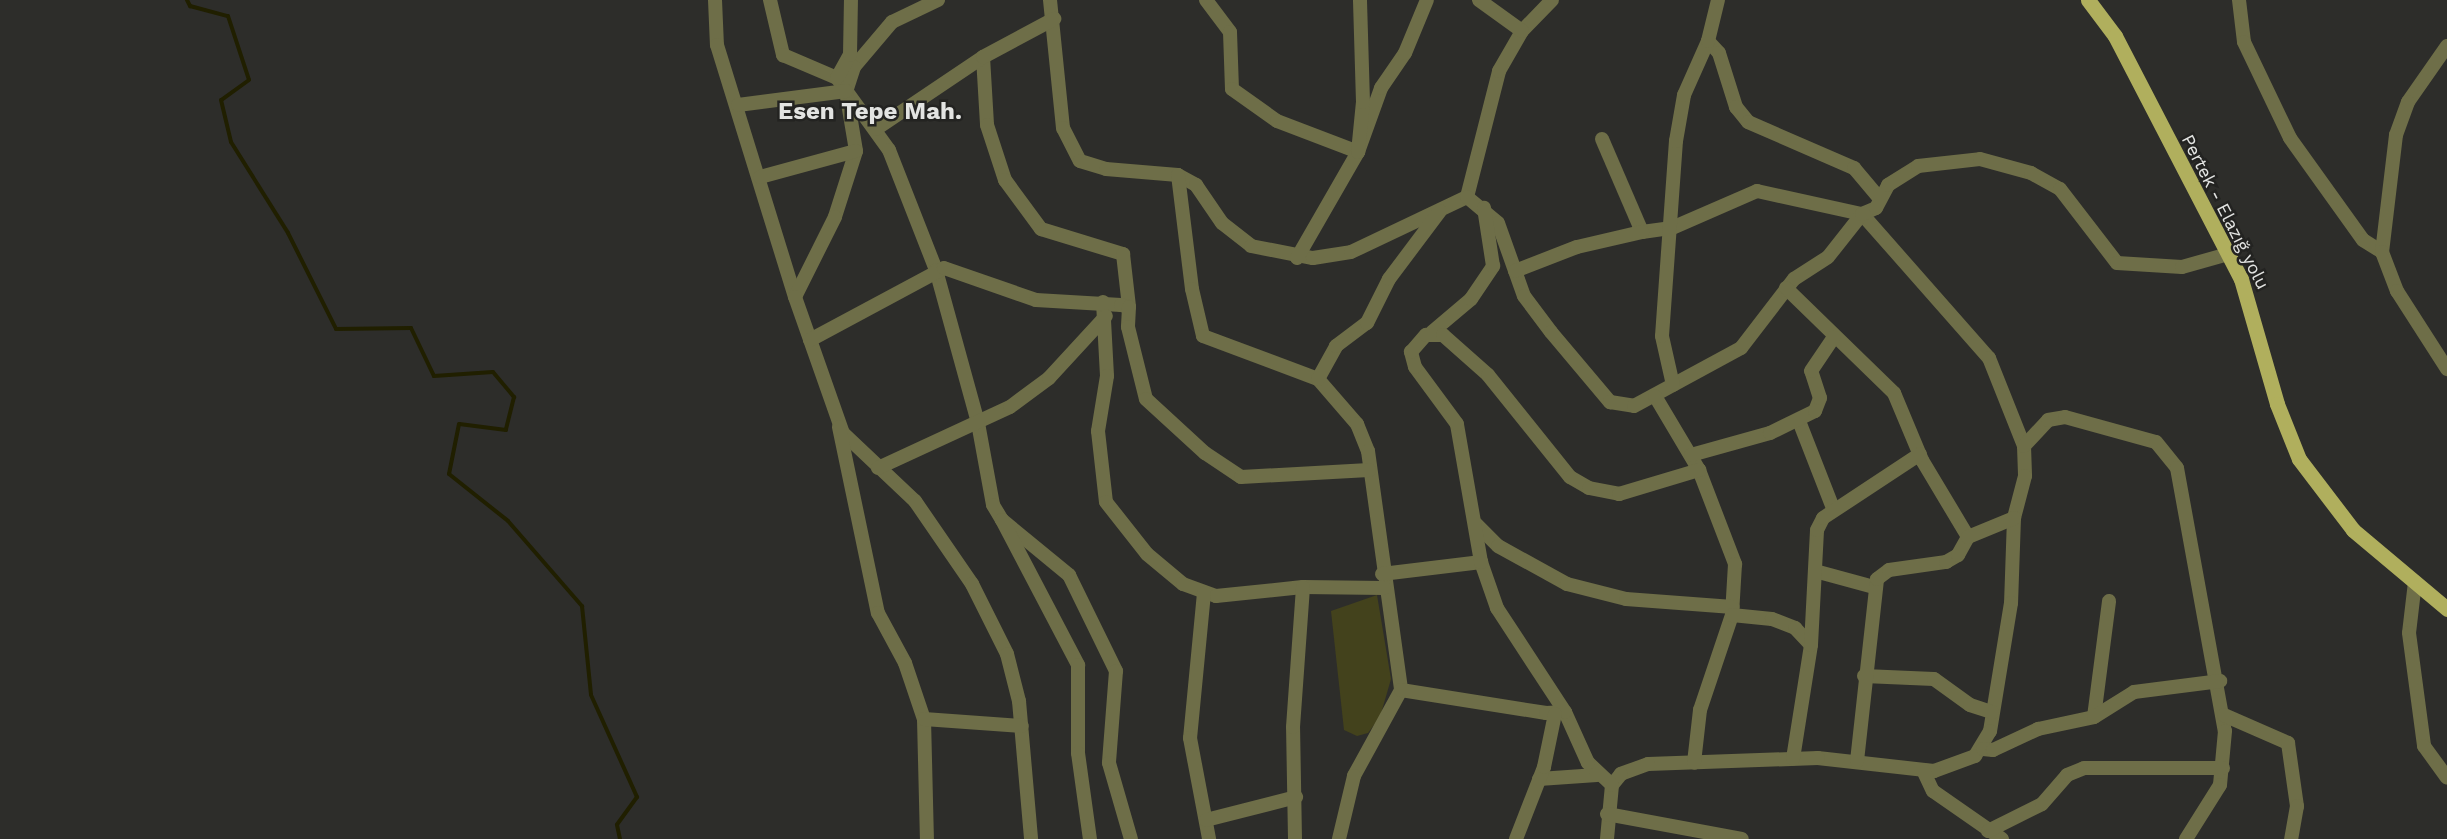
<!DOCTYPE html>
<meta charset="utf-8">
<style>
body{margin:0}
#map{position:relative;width:2447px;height:839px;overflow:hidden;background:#2d2d2a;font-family:"Work Sans",sans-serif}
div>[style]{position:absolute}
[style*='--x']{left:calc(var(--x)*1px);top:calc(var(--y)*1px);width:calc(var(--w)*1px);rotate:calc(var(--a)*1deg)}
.green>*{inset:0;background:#43421c}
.stream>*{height:4px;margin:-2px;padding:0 2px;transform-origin:2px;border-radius:2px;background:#201f00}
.minor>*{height:14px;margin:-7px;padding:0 7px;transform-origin:7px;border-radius:7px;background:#6e6e48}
.major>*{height:15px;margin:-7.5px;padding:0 7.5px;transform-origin:7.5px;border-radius:7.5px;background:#b0af5d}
span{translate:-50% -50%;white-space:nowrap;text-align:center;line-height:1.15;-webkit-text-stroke:5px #232321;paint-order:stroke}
.street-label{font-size:18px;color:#e3e4e2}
.district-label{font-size:24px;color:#e3e4e2;font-weight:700}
</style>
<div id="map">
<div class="green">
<i style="clip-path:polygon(1377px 595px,1391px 679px,1380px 717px,1368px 733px,1357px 736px,1344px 730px,1331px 611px)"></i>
</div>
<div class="stream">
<i style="--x:187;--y:0;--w:7;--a:63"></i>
<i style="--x:190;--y:6;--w:39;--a:15"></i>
<i style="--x:228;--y:16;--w:67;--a:71.8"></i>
<i style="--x:249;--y:80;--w:34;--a:144"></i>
<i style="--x:221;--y:100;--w:43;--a:76.6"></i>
<i style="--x:231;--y:142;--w:107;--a:57.9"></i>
<i style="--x:288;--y:233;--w:107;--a:63.4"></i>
<i style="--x:336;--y:329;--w:75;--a:-0.8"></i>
<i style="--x:411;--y:328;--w:53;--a:64.4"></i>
<i style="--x:434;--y:376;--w:59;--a:-3.9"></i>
<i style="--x:493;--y:372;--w:33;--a:50"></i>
<i style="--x:514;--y:397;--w:34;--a:104"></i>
<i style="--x:506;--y:430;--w:47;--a:-172.7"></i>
<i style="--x:459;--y:424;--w:51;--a:101.3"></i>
<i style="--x:449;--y:474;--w:75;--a:38.5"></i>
<i style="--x:508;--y:521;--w:113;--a:49"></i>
<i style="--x:582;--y:606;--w:89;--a:84.2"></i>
<i style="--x:591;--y:695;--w:112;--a:65.7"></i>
<i style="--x:637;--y:797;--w:34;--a:126"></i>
<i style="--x:617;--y:825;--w:14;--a:78"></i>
</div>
<div class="minor">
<i style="--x:715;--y:0;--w:45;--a:87.5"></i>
<i style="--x:717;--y:45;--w:264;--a:72.8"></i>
<i style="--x:770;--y:0;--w:57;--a:76.7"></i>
<i style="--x:783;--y:55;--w:59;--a:23.1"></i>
<i style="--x:837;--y:78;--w:89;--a:54.2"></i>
<i style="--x:889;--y:150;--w:129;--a:68.6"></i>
<i style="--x:936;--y:270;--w:159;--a:74.6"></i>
<i style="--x:978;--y:423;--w:83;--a:79.6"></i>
<i style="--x:993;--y:505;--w:17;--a:59"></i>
<i style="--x:1002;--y:520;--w:87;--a:39.4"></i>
<i style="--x:1069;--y:575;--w:107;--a:63.9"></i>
<i style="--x:1116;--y:671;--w:92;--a:94.4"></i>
<i style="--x:1109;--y:763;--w:79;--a:73.9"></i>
<i style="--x:938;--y:0;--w:51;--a:154.4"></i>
<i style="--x:892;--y:22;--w:59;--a:130.2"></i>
<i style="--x:854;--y:67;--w:25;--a:108"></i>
<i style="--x:846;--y:91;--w:61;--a:80.5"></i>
<i style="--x:856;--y:151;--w:69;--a:107.7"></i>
<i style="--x:835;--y:217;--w:89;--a:116.6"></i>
<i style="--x:795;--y:297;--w:144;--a:70.6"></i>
<i style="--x:843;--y:433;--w:99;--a:43.4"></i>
<i style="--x:915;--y:501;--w:101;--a:55.5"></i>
<i style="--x:972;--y:584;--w:78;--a:63.4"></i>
<i style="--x:1007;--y:654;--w:49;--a:75.7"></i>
<i style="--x:1019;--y:701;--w:139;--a:85"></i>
<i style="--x:1050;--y:0;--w:129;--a:84.2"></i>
<i style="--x:1063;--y:128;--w:37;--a:63"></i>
<i style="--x:1080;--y:161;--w:27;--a:17"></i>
<i style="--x:1106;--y:169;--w:72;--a:4.8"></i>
<i style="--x:1178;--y:175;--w:21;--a:29"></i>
<i style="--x:1196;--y:185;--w:46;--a:55.6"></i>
<i style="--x:1222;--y:223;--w:37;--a:38"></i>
<i style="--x:1251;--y:246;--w:63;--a:11"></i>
<i style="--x:1313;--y:258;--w:38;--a:-9"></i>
<i style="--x:1351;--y:252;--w:128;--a:-25.4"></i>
<i style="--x:1467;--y:197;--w:130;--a:-75.7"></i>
<i style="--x:1499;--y:71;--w:46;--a:-60.1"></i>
<i style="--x:1522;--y:31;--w:43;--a:-45.9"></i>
<i style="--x:1206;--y:0;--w:40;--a:53"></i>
<i style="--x:1230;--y:32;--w:57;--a:88"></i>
<i style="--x:1232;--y:89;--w:55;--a:35.4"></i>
<i style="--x:1277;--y:121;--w:87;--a:20.9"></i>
<i style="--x:1358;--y:152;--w:68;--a:-70.2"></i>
<i style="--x:1381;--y:88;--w:42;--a:-55.6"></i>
<i style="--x:1405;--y:53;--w:57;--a:-67.5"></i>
<i style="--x:1479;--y:0;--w:53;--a:35.8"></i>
<i style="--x:2239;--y:0;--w:42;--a:83.2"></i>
<i style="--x:2244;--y:42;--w:106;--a:64.4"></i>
<i style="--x:2290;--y:138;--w:125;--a:54.4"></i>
<i style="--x:2363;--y:240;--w:22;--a:32"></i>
<i style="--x:1708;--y:41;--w:16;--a:47"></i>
<i style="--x:1719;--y:53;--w:57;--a:72.5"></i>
<i style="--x:1736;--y:107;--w:19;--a:51"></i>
<i style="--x:1748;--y:122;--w:116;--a:23.5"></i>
<i style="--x:1854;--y:168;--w:38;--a:50"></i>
<i style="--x:2447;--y:46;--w:68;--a:124.9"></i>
<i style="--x:2408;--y:102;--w:35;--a:110"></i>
<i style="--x:2396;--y:135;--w:118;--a:96.8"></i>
<i style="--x:2382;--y:252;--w:42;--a:69"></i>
<i style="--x:2397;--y:291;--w:93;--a:57.3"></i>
<i style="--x:983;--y:57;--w:68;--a:86.6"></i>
<i style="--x:987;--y:125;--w:58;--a:71.9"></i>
<i style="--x:1005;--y:180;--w:61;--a:53.7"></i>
<i style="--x:1041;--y:229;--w:86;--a:17"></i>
<i style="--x:1123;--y:254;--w:53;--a:83.5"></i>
<i style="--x:837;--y:78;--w:26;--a:-61"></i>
<i style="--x:850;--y:55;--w:55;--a:-89"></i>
<i style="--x:738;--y:105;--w:109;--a:-7.4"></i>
<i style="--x:876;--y:129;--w:129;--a:-33.9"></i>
<i style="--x:983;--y:57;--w:81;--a:-28.2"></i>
<i style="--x:1602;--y:139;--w:101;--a:66.7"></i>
<i style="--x:1642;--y:232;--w:30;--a:-8"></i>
<i style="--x:1672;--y:228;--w:93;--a:-23.5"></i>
<i style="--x:1757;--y:191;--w:107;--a:12.4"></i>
<i style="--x:1862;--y:214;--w:192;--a:48.6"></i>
<i style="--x:1989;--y:358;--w:95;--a:68.3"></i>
<i style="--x:2024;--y:446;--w:30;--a:88"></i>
<i style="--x:2025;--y:476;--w:43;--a:104.7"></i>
<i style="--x:2014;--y:518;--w:85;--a:92"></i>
<i style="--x:2011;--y:603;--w:130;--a:99.3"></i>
<i style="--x:1990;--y:731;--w:29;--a:121"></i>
<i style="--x:1975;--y:756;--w:44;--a:159.9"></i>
<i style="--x:1934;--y:771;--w:117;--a:-173.6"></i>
<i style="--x:1818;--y:758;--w:170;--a:178"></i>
<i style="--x:1648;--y:764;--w:29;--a:160"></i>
<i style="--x:1621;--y:774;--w:14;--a:129"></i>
<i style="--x:1612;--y:785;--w:54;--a:95.3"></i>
<i style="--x:1178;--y:175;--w:115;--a:83"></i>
<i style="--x:1192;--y:289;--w:48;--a:76.8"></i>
<i style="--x:1203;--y:336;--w:123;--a:20.5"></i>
<i style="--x:1318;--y:379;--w:60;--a:49.1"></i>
<i style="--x:1357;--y:424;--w:29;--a:68"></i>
<i style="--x:1368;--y:451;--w:241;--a:82.1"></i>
<i style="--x:1401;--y:690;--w:98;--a:118.7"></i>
<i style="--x:1354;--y:776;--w:65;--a:103.4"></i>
<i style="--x:760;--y:177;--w:99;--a:-15.2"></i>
<i style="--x:1467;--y:197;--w:40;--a:40"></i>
<i style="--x:1498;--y:223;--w:77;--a:70.4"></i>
<i style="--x:1524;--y:296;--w:45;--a:53.1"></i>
<i style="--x:1551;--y:332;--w:92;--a:49.9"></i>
<i style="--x:1610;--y:402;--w:24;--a:9"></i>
<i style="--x:1634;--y:406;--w:122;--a:-28.5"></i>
<i style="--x:1741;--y:348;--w:87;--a:-52.5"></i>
<i style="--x:1794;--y:279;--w:40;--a:-32.9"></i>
<i style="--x:1828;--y:257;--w:55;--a:-51.7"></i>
<i style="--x:1862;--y:214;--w:15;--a:-23"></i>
<i style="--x:1876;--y:208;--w:26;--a:-62"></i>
<i style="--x:1888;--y:185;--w:36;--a:-32"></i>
<i style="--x:1918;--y:166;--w:62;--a:-6.4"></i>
<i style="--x:1980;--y:159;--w:53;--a:15.4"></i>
<i style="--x:2031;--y:173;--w:33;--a:29"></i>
<i style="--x:2060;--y:189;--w:93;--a:52.4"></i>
<i style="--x:2117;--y:263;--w:65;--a:3.5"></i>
<i style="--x:2182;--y:267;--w:48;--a:-15.8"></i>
<i style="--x:1297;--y:258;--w:122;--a:-60.1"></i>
<i style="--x:1358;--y:152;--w:50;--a:-84.3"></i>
<i style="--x:1363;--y:102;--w:102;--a:-91.7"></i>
<i style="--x:1515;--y:271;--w:66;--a:-21.2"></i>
<i style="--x:1577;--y:247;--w:67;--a:-13"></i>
<i style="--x:1786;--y:288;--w:151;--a:44.2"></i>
<i style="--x:1894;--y:393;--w:73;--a:67.3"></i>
<i style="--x:1922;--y:460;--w:90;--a:59.1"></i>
<i style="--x:1103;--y:302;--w:74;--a:86.9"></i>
<i style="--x:1107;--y:376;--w:56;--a:99.3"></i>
<i style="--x:1098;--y:431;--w:71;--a:83.6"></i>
<i style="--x:1106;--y:502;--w:66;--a:51.7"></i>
<i style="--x:1147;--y:554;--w:47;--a:39.8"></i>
<i style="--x:1183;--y:584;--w:35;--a:20"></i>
<i style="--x:1216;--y:596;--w:87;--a:-5.9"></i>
<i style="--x:1303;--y:587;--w:81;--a:0.7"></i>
<i style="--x:1432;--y:332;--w:51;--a:-40.2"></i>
<i style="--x:1471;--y:299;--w:40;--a:-56"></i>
<i style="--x:1493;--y:266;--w:59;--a:-98.8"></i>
<i style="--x:810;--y:340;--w:152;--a:-28.2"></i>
<i style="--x:944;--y:268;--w:97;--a:19.2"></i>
<i style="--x:1036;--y:300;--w:85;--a:3.4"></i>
<i style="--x:1121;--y:305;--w:8;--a:14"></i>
<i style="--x:1129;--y:307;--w:20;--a:93"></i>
<i style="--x:1128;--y:327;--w:74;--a:76"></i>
<i style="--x:1146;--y:399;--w:80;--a:42.5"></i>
<i style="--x:1205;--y:453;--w:43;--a:33.7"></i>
<i style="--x:1241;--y:477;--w:128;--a:-3.1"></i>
<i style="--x:1318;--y:379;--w:38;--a:-61"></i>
<i style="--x:1336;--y:346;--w:39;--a:-37"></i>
<i style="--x:1367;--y:323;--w:49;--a:-63.4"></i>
<i style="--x:1389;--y:279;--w:85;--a:-53.1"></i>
<i style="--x:1673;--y:385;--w:50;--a:-102.7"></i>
<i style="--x:1662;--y:336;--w:196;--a:-85.9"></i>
<i style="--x:1676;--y:141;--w:47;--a:-80.1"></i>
<i style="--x:1684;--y:95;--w:59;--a:-66"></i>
<i style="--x:1708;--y:41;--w:42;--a:-76.3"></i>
<i style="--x:1655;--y:396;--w:86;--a:59.3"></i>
<i style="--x:1699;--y:470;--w:101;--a:69"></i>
<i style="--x:1735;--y:564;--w:51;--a:93.4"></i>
<i style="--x:1732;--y:615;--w:100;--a:108.6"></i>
<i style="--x:1700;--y:710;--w:53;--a:96.5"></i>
<i style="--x:1799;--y:421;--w:93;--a:68.7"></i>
<i style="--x:839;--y:427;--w:190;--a:78.2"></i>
<i style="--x:878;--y:613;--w:57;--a:61.6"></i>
<i style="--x:905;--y:663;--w:59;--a:71.3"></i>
<i style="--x:924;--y:719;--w:120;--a:88.6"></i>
<i style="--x:2024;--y:446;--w:35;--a:-47"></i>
<i style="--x:2048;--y:420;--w:17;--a:-10"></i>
<i style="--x:2065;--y:417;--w:94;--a:15.4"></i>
<i style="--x:2156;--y:442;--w:33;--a:51"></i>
<i style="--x:2177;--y:468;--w:267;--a:79.7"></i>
<i style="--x:2225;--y:731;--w:54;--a:95.3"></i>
<i style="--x:2220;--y:785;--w:64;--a:122.2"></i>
<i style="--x:1691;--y:455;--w:82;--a:-15.6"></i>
<i style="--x:1770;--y:433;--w:50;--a:-26.1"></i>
<i style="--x:1815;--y:411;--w:14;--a:-69"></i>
<i style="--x:1820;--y:398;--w:28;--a:-108"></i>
<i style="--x:1811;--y:371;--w:40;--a:-56"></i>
<i style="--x:878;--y:468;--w:145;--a:-24.8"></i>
<i style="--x:1010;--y:407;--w:49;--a:-36.6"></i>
<i style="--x:1049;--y:378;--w:84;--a:-47.4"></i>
<i style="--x:1002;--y:520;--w:164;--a:62.3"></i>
<i style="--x:1078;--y:665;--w:88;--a:90"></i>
<i style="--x:1078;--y:753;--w:87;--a:82.1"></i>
<i style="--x:1476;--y:524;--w:31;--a:45"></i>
<i style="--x:1498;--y:546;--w:79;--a:28.8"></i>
<i style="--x:1567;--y:584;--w:61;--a:14.3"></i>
<i style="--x:1626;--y:599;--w:107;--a:4.3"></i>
<i style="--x:1815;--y:571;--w:61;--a:15.2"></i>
<i style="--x:1382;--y:574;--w:100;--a:-6.9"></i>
<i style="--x:2415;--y:582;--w:51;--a:96.7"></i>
<i style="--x:2409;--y:633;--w:114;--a:82.4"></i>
<i style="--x:2424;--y:746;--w:39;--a:54"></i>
<i style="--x:1204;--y:593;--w:146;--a:95.5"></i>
<i style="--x:1190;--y:738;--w:103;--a:79.3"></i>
<i style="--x:1732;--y:615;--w:40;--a:5.7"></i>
<i style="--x:1772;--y:619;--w:25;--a:21"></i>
<i style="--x:1795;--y:628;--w:23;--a:47"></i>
<i style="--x:1811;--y:645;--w:115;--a:99"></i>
<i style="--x:1811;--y:645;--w:115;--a:-87"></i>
<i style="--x:1817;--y:530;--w:13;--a:-63"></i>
<i style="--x:1823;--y:518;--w:116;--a:-33.4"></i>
<i style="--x:1864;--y:676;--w:70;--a:2.5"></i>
<i style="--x:1934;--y:679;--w:44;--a:35.8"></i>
<i style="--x:1970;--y:705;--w:23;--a:18"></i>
<i style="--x:1401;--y:690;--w:147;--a:9"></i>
<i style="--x:1546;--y:713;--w:19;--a:-3"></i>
<i style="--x:2224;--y:715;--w:70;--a:23.6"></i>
<i style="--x:2288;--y:743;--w:64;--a:81.9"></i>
<i style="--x:2297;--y:806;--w:34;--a:100"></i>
<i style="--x:2094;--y:717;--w:117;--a:-82.6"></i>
<i style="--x:924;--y:719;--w:98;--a:4.1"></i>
<i style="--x:1983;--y:749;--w:10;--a:6"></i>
<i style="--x:1993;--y:750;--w:50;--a:-25"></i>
<i style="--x:2038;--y:729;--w:57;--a:-12.1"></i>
<i style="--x:2094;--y:717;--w:47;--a:-32"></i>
<i style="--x:2134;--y:692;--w:87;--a:-7.3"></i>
<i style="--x:1857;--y:761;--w:183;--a:-83.7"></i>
<i style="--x:1877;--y:579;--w:15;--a:-37"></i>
<i style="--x:1889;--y:570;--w:58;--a:-8"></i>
<i style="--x:1946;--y:562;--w:14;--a:-30"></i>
<i style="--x:1958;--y:555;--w:21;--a:-61"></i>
<i style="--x:1968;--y:537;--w:50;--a:-22.4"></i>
<i style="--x:1923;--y:770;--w:23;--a:65"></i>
<i style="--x:1933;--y:791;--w:84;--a:34.8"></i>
<i style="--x:1539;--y:779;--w:58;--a:-3.9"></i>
<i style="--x:1612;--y:785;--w:33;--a:-137"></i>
<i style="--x:1588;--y:763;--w:56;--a:-114.3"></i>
<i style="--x:1565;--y:712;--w:124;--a:-123.2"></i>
<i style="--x:1497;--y:608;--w:49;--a:-109.2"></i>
<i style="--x:1481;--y:562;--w:140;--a:-99.9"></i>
<i style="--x:1457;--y:424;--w:71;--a:-126.4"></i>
<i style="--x:1415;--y:367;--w:16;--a:-105"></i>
<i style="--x:1411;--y:352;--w:23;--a:-49"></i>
<i style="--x:1426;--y:335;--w:17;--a:0"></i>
<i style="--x:1443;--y:335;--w:60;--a:41.6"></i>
<i style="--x:1488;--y:375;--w:131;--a:51.2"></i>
<i style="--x:1570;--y:477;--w:22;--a:30"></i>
<i style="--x:1589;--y:488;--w:31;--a:11"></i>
<i style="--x:1619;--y:494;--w:84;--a:-16.7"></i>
<i style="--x:1607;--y:814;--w:137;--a:10.5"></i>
<i style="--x:1206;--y:820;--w:93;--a:-14.3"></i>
<i style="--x:1988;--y:831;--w:60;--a:-26.6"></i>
<i style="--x:2042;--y:804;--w:38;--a:-49"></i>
<i style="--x:2067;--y:775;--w:18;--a:-22"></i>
<i style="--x:2084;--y:768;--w:139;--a:0"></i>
<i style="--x:1295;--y:839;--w:112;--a:-91"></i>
<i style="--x:1293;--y:727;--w:140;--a:-85.9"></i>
<i style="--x:1516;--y:839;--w:77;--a:-68.7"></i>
<i style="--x:1544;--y:767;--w:54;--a:-78.3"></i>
</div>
<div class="major">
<i style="--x:2088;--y:0;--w:45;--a:53.1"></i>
<i style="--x:2115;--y:36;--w:274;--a:62.6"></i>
<i style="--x:2241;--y:279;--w:130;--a:73.9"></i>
<i style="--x:2277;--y:404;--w:59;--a:68.2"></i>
<i style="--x:2299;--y:459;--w:89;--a:52.7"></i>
<i style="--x:2353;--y:530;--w:123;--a:40"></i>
</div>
<div class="street-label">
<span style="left:2225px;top:212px;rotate:63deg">Pertek - Elazığ yolu</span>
</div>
<div class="district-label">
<span style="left:870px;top:112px">Esen Tepe Mah.</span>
</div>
</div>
